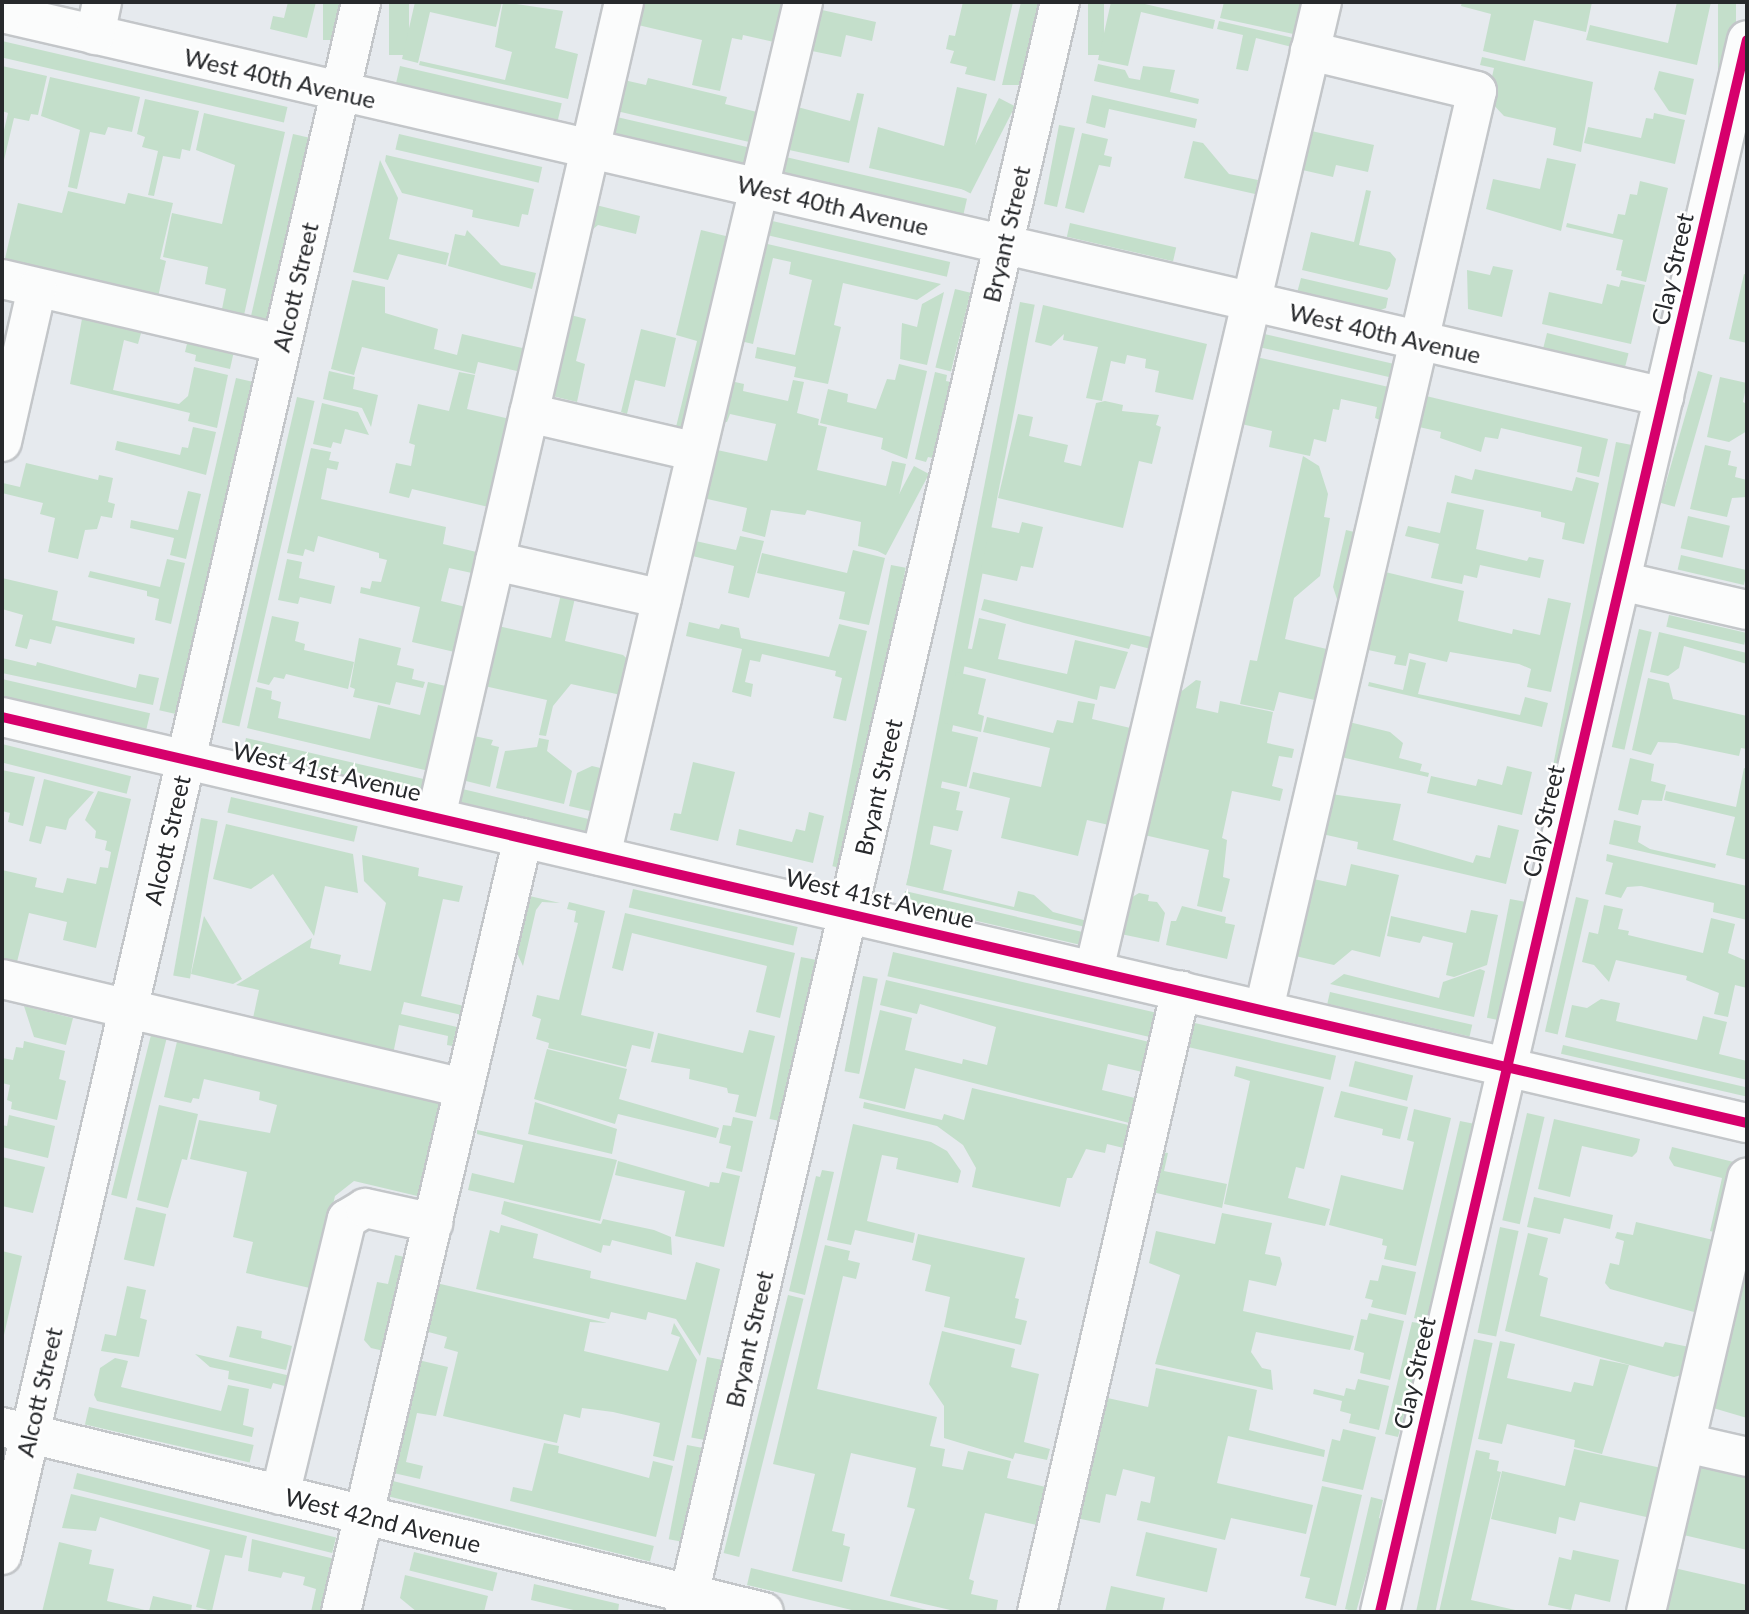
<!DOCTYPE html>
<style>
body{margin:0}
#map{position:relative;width:1749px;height:1614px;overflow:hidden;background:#e6eaee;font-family:Lato,sans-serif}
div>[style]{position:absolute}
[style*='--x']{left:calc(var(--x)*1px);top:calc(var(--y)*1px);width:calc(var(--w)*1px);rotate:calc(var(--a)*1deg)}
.green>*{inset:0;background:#c4dfcb;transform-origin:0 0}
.roads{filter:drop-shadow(2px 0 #c3c6c9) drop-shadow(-2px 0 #c3c6c9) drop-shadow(0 2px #c3c6c9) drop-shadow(0 -2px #c3c6c9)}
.minor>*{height:38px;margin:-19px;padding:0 19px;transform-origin:19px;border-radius:19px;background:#fbfcfc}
.cycleway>*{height:10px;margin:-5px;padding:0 5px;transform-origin:5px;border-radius:5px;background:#d6006c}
span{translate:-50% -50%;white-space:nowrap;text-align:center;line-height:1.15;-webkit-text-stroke:5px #fff;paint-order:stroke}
.street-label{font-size:24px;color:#27292c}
.frame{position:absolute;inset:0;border:4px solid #27292c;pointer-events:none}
</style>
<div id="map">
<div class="green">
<i style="clip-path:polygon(288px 2px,316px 2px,307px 38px,270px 29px,273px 16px,284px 18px)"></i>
<i style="left:323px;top:2px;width:19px;height:38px"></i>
<i style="left:389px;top:2px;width:20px;height:53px"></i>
<i style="clip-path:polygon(415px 2px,502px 2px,496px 27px,430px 12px,418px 63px,402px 59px)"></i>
<i style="clip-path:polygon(503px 2px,563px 11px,555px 48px,578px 54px,568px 99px,419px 65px,420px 61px,505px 80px,512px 52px,495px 47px)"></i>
<i style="clip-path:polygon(632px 2px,787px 2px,778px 43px,743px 35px,742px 40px,732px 38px,720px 91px,692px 85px,702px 40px,638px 25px)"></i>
<i style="clip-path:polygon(963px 2px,1013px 2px,995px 81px,965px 74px,967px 67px,950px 63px,954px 51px,946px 49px,949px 35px,955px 36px)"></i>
<i style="clip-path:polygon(1021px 2px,1040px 2px,1020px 85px,1002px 85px)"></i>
<i style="left:1088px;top:2px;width:16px;height:53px"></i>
<i style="clip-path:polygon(1111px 2px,1136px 2px,1215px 20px,1213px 29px,1141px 12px,1128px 66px,1098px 60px)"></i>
<i style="clip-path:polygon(1224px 2px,1306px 2px,1298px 35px,1220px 18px)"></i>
<i style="clip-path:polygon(1462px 2px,1592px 2px,1586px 32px,1534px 20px,1525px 61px,1483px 51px,1491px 14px,1461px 6px)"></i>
<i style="clip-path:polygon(1677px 2px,1711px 2px,1697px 65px,1586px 40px,1590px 25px,1668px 43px)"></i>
<i style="left:1718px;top:2px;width:18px;height:68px"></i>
<i style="clip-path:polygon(822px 10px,876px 22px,872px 41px,846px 35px,841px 57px,812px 51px)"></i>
<i style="clip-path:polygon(1219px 21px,1298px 39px,1296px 48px,1256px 38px,1248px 71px,1236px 69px,1243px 35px,1217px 29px)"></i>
<i style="left:2px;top:41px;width:293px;height:16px;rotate:13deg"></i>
<i style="clip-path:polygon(1482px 57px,1593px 82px,1581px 152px,1553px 145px,1556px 128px,1504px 116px,1487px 98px,1494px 68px,1480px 65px)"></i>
<i style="clip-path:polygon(1098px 64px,1125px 70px,1129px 78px,1140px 80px,1143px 66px,1175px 70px,1170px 92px,1199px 99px,1198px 104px,1094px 81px)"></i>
<i style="clip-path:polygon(2px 66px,47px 76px,38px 115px,31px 114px,29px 121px,14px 118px,4px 160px,2px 139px,8px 113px,2px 111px)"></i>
<i style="left:400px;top:66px;width:166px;height:19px;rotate:13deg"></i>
<i style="clip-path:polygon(1659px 71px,1694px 79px,1686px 115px,1669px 111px,1654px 89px)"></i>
<i style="clip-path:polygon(50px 77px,140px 97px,132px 132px,108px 127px,105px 135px,90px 132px,77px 189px,68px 187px,80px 130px,41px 116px)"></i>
<i style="clip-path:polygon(615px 78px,646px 85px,648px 78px,727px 97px,725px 104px,757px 112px,762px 145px,608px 109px)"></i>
<i style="clip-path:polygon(957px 87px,987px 94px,965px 190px,869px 168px,878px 127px,944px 146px)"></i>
<i style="clip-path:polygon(857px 93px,864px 94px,849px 163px,780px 148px,790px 105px,850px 121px)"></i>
<i style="clip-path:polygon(1092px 95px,1197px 119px,1195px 128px,1109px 109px,1105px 128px,1086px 123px)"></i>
<i style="left:999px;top:98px;width:18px;height:98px;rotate:27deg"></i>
<i style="clip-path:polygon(145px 99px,199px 111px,190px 151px,182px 149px,180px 159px,163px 156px,154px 196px,148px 195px,158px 151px,142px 147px,145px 137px,137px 134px)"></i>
<i style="clip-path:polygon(204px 113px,285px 132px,242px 324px,220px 319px,226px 289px,205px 284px,208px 267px,163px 257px,172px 213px,222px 224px,235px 165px,196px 150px)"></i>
<i style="clip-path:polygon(1654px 113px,1685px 120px,1675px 164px,1584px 143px,1588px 127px,1641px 138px,1646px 118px,1653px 119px)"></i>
<i style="left:608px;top:115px;width:155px;height:19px;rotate:13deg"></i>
<i style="clip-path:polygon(1059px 125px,1075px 128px,1057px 207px,1044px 204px)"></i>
<i style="clip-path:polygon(1307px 130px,1374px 145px,1368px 172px,1336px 165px,1333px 177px,1298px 169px)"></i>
<i style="clip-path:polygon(1082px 133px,1108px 139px,1104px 155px,1112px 157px,1110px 167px,1099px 165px,1084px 213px,1065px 208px)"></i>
<i style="left:293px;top:134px;width:17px;height:198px;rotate:13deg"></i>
<i style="left:399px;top:134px;width:147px;height:16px;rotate:13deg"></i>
<i style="clip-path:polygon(1193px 141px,1203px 143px,1229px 174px,1258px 180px,1255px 194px,1184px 178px)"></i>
<i style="clip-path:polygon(386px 155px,534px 189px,528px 215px,522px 214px,519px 227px,472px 217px,473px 210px,402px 193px,385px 161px)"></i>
<i style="left:777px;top:155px;width:195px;height:17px;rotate:13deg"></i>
<i style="clip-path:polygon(1547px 158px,1576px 164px,1561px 231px,1486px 209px,1493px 179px,1540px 189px)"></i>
<i style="clip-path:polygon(380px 160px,398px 198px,389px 239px,449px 253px,446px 265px,398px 254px,388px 280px,353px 272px)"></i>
<i style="clip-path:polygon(1640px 181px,1668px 188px,1646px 282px,1621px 276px,1622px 271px,1616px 270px,1623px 240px,1566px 227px,1567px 223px,1613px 234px,1618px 214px,1625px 215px,1630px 194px,1637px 195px)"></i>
<i style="clip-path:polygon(1366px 190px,1371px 191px,1359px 245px,1390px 252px,1396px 259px,1390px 286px,1387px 290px,1302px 270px,1311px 232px,1354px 242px)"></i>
<i style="clip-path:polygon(68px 191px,125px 204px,128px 193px,173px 203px,160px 259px,166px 261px,156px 306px,3px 267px,18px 203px,62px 213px)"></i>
<i style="clip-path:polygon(588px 203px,640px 216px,636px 234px,598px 225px,587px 234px)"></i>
<i style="left:768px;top:220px;width:187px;height:15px;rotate:13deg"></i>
<i style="left:1070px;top:223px;width:109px;height:14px;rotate:13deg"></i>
<i style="clip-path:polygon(467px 230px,501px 265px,536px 273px,532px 289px,448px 266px,455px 234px,465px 236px)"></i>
<i style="clip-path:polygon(701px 230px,738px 239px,691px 436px,679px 433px,676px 427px,697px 341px,676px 335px)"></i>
<i style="clip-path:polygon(759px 242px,941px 284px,917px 300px,843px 283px,834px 325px,841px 327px,828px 384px,794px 377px,796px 367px,755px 358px,757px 347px,795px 355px,812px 280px,789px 274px,791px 262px,773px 258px,753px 344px,736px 340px)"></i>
<i style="clip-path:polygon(1493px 266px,1513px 270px,1502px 317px,1468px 309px,1467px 270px,1490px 275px)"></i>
<i style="clip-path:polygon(1744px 274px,1747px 275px,1747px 343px,1729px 339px)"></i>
<i style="clip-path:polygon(1301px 278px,1388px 298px,1386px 308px,1378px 311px,1297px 293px)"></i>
<i style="clip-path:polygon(352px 280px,385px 287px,385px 313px,438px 329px,434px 349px,457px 355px,462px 334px,531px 350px,526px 373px,478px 362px,475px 374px,362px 347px,354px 375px,331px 369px)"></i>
<i style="clip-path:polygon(1621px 280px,1645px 285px,1631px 344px,1542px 324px,1549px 292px,1602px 304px,1607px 284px,1619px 287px)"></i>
<i style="left:955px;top:289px;width:16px;height:81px;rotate:14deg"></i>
<i style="clip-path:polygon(944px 292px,927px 365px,900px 359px,902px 323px,917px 327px,922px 304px)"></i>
<i style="left:1020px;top:302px;width:15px;height:593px;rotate:11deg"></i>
<i style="clip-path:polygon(1043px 305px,1207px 344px,1193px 400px,1155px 392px,1159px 371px,1145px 368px,1146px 359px,1127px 355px,1125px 364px,1111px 361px,1102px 401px,1086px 398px,1098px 347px,1063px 340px,1064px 334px,1051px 346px,1035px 342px)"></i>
<i style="clip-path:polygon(84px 308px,143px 326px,138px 344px,124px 340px,113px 390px,179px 404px,188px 396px,194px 367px,228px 375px,217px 428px,188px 421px,190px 413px,70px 384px)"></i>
<i style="clip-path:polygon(563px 313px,586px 319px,576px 361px,585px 364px,577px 402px,544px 394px)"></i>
<i style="clip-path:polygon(641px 329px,676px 338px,665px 387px,635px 380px,627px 414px,621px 412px)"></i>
<i style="clip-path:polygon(190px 331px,236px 342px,230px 369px,195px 361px,196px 355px,185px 352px)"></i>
<i style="left:1256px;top:332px;width:154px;height:14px;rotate:13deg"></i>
<i style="left:1547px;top:333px;width:84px;height:17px;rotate:14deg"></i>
<i style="clip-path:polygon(1252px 356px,1402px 390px,1381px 481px,1366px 477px,1380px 420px,1375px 418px,1377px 407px,1341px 399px,1339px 410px,1333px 409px,1326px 442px,1314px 439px,1310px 456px,1269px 447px,1272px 431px,1237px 423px)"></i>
<i style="clip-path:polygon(899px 364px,927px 371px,907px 459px,881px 449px,883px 438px,820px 423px,828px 389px,848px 394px,847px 402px,876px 409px,887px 379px,895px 380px)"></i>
<i style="clip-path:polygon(329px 371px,355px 377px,353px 389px,378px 395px,371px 427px,362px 408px,323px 399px)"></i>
<i style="left:1698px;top:371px;width:15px;height:137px;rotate:16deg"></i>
<i style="clip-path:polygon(459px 372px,475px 375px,467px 409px,518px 421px,497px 509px,412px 489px,409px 498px,389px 493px,396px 463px,411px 466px,415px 445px,409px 443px,418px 404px,449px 411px)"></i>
<i style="clip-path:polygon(935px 372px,947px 375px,946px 381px,951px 382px,933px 458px,928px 457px,926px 462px,915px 459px)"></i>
<i style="clip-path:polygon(1720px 377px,1747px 383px,1743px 402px,1747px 404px,1747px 431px,1729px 442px,1707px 437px)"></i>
<i style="left:236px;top:378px;width:18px;height:341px;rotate:13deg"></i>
<i style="clip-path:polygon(726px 380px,744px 384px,743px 391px,788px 401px,793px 380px,804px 382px,797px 413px,819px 419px,818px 425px,827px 427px,817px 470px,886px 486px,892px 461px,906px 464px,886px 553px,858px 546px,861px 522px,807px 510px,805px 515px,771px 510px,765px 537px,742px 531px,747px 508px,703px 498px,708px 448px,767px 461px,776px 424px,730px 414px,727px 422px,716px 420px)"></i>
<i style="clip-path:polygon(1426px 396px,1608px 439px,1599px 477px,1577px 472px,1582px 447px,1501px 428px,1498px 439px,1485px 437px,1481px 452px,1440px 438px,1441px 432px,1419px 427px)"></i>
<i style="left:297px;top:397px;width:18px;height:334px;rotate:13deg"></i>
<i style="clip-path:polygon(1105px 401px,1123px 405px,1122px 411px,1159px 415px,1156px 425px,1161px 427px,1152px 464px,1139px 461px,1123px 528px,998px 498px,1018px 414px,1033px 417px,1029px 436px,1068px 445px,1064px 462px,1081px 466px,1096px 403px)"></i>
<i style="clip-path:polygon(322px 403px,358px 412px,369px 435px,345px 429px,341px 444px,333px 442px,331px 448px,313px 444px)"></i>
<i style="clip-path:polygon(193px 427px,216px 432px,206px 475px,115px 450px,117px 441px,180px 455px,182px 447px,188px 448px)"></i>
<i style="left:1616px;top:442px;width:15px;height:384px;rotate:11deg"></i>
<i style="clip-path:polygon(1705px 445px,1731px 451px,1728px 465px,1737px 467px,1735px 477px,1747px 480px,1747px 497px,1732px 498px,1727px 517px,1690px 509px)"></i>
<i style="clip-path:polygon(311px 448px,331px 452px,329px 460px,339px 462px,337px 470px,327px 468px,321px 499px,446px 527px,443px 544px,485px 554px,481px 575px,449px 568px,441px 601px,474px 609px,463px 654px,412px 642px,420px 607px,360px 593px,361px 587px,370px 589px,372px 581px,381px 582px,387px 560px,379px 558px,379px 553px,318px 536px,314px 552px,305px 549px,303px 556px,287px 553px)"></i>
<i style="clip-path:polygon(1303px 456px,1319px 466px,1328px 494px,1324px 517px,1330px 518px,1320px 576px,1294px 598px,1285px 639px,1339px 652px,1328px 703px,1279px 692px,1274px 711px,1240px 704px,1250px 660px,1257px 661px)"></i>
<i style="clip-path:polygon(26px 463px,98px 480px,99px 475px,113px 478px,108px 502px,115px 504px,112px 518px,101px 516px,97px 529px,85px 530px,78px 559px,48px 552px,55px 518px,40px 514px,43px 503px,2px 493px,3px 483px,20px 487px)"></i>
<i style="left:914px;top:466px;width:17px;height:92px;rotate:28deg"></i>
<i style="clip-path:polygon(1475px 469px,1572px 491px,1576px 477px,1599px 483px,1584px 544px,1562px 539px,1565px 523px,1541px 517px,1541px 512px,1451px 493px,1455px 475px,1472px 480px)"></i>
<i style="clip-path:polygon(188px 491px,201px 494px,186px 559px,170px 555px,174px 538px,130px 528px,131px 520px,178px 530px)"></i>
<i style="clip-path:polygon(1447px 502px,1484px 510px,1476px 549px,1527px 561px,1529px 557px,1544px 560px,1540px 578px,1480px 565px,1477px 578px,1464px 575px,1462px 584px,1431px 578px,1439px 544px,1405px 536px,1408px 526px,1440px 533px)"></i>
<i style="left:1688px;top:516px;width:43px;height:33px;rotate:13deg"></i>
<i style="clip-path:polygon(1022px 522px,1043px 527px,1033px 568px,1021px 566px,1017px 581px,980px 573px,990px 527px,1019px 533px)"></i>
<i style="clip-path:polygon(1346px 530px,1367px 535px,1339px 605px,1333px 587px)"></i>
<i style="clip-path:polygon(740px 536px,764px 541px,749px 598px,728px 593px,734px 566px,684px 554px,691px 540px,736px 550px)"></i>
<i style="clip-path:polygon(853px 550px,885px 558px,869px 625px,839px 619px,845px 592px,757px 573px,762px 553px,847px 573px)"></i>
<i style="left:1681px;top:555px;width:68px;height:15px;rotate:13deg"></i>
<i style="clip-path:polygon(167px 559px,185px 563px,171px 624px,155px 620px,159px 599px,147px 596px,147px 591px,88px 577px,90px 571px,160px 587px)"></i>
<i style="clip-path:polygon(287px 559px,302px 562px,299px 578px,335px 586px,331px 604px,300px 597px,298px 604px,278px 600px)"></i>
<i style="left:891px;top:565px;width:15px;height:307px;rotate:11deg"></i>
<i style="clip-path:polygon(1377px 570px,1464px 591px,1458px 621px,1512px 634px,1513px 629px,1540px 635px,1548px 598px,1571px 603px,1551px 692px,1527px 687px,1531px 669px,1519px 664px,1450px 652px,1447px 662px,1409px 653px,1406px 666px,1394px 664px,1396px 656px,1359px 648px)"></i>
<i style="clip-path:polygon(2px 578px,58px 591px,52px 620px,135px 638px,134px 644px,56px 626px,51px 644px,30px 639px,27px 649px,15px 646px,23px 615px,2px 609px)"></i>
<i style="clip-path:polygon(561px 594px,575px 598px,565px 641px,623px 655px,637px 668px,630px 697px,571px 684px,553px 706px,546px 736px,539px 735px,547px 700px,480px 685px,494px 625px,551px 638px)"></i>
<i style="clip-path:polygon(984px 599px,1169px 641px,1167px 653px,1131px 644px,1129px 649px,1024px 623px,981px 610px)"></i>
<i style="left:1669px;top:615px;width:80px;height:12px;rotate:13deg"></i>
<i style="clip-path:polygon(272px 616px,299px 622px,295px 641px,305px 644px,304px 650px,354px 662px,348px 689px,286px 674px,284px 679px,274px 677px,269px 685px,257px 682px)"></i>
<i style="clip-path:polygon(979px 618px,1006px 624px,998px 659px,1067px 674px,1075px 640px,1128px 652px,1115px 689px,1100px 686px,1097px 700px,959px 665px,963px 648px,972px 649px)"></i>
<i style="clip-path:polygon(689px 622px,719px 629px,721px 624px,739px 628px,741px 638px,829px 657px,839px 624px,867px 631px,846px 721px,833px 718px,842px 678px,835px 676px,836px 671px,762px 654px,760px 662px,750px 660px,745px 682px,753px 684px,751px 697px,732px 692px,742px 649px,686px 636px)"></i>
<i style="left:1639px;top:629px;width:13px;height:121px;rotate:13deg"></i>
<i style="clip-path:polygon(1659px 632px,1747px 653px,1747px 664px,1684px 646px,1679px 668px,1668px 676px,1650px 672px)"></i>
<i style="clip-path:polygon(359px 638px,401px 648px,397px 665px,414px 669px,412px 679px,425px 682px,423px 688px,396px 682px,390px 705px,353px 697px,355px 689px,350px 687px)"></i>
<i style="clip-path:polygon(2px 658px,36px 666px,37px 662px,136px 688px,139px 674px,159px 678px,153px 705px,2px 673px)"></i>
<i style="clip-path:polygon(1410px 659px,1426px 663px,1418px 694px,1520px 715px,1525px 697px,1548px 703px,1542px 727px,1368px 686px,1369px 682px,1403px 690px)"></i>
<i style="clip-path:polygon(956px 672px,986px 679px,978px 714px,984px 716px,981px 732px,944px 723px)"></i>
<i style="clip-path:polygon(1648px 678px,1669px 683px,1673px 699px,1747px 716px,1747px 749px,1741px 748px,1739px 756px,1676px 743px,1658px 742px,1651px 755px,1632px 750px)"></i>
<i style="left:2px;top:679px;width:152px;height:17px;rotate:13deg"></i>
<i style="clip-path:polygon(1196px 680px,1201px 681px,1196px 708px,1218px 713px,1220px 701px,1273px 712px,1267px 743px,1294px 749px,1292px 758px,1279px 756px,1272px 786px,1283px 789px,1280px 801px,1232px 791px,1222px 838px,1227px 840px,1223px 877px,1230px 879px,1222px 912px,1197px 906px,1209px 850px,1140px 834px,1170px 700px)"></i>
<i style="clip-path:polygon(428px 682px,459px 689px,429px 771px,247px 728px,256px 687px,272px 691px,271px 699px,281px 702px,278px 718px,370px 739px,378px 705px,420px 715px)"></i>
<i style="clip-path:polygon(1078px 701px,1095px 704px,1092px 719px,1139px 730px,1122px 828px,1087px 820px,1078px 856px,1001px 838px,1010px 798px,969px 788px,973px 772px,1041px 787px,1050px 748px,983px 732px,987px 717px,1053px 733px,1057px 720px,1073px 723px)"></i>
<i style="clip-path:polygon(1349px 722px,1390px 732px,1403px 743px,1399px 758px,1422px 764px,1420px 771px,1429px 773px,1428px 777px,1341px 757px)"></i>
<i style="left:942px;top:729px;width:37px;height:51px;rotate:13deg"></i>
<i style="clip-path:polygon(469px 735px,493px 740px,491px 745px,499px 747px,490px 787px,458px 779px)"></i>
<i style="left:246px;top:738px;width:198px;height:16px;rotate:13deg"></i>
<i style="clip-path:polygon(539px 738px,549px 740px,547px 751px,572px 771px,564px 804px,496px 788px,505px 751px,537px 747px)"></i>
<i style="left:2px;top:744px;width:133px;height:18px;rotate:14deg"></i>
<i style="clip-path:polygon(1630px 758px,1654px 764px,1651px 781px,1666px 785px,1662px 801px,1642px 800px,1638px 815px,1618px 810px)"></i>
<i style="clip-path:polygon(693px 762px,735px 772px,718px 841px,670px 830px,674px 813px,681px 814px)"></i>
<i style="clip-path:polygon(592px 766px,613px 771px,603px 814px,569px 806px,577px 773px)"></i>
<i style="clip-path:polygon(1507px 766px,1532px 772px,1522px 815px,1427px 793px,1431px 776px,1476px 786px,1478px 779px,1502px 785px)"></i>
<i style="clip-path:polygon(1744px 768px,1747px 769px,1747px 860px,1726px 855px,1735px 817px,1664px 800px,1666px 791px,1736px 807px)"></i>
<i style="clip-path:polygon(2px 770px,35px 777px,23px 826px,8px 822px,10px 813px,2px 811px)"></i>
<i style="clip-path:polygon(44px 779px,94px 792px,69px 819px,66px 830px,46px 826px,41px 844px,29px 841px)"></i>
<i style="clip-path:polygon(929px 785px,960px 792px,956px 810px,963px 811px,958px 831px,921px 823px)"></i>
<i style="clip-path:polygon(454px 787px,601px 822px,588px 832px,460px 802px)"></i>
<i style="clip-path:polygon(98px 791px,131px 799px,96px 948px,63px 940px,67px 922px,29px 913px,17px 962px,2px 958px,2px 870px,37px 878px,35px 887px,63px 893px,67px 878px,96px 884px,100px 867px,108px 868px,111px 852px,105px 850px,107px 841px,95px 838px,96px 831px,85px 820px)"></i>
<i style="clip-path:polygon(1331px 794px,1401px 804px,1393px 840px,1473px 863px,1476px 855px,1490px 858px,1498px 825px,1519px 830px,1506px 884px,1357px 849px,1358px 842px,1322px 834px)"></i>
<i style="left:231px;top:797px;width:130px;height:16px;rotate:13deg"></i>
<i style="clip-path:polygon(809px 812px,824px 816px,813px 863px,736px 845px,739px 829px,792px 842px,796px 829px,805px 831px)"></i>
<i style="left:201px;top:818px;width:17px;height:160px;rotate:10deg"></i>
<i style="clip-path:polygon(1614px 820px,1641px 826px,1638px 842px,1650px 849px,1716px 864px,1715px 868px,1609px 844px)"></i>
<i style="clip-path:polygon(226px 824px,353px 854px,358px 893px,325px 886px,314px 936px,273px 874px,251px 889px,213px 879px)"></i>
<i style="clip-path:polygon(917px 841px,952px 850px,943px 890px,1014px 907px,1018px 891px,1034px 895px,1053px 912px,1095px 923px,1094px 929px,906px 885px)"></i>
<i style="clip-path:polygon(1607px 854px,1747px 886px,1747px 920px,1713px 912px,1714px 903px,1641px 886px,1627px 887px,1621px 898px,1605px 894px,1613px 863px,1606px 861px)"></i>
<i style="clip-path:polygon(362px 855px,419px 868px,418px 876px,463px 886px,459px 902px,443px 899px,421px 996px,464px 1006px,462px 1015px,404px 1002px,401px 1014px,457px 1027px,452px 1046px,447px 1045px,448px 1036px,399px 1025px,391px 1064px,250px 1032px,259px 990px,236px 985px,312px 938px,310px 948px,341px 955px,339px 964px,371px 971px,386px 903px,364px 881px)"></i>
<i style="clip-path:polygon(1351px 864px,1399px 875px,1380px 957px,1352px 950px,1334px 965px,1291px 955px,1309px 878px,1346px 886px)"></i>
<i style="left:633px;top:889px;width:169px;height:19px;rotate:13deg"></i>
<i style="left:905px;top:891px;width:198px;height:13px;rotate:13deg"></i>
<i style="clip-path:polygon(1139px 893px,1149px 895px,1148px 901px,1157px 902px,1165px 913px,1159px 942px,1116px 933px,1124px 902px)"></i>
<i style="clip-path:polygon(525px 895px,560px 903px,542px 902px,536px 910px,523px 966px,513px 945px)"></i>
<i style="left:1576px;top:897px;width:13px;height:138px;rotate:13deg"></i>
<i style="left:1510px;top:899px;width:15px;height:121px;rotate:11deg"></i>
<i style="clip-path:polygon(569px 902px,605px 911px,581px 1015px,654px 1032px,650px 1049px,632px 1045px,626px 1067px,548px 1048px,549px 1043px,536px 1039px,541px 1019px,532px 1016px,537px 995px,559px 1000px,578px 923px,574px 922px,576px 911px,567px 909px)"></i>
<i style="clip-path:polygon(1604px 905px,1623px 909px,1618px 929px,1629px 931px,1628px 935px,1703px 953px,1711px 918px,1735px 924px,1728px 953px,1747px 961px,1747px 988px,1735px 985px,1728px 1017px,1714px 1014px,1719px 993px,1686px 980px,1687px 976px,1616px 960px,1609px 982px,1594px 965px,1582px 962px,1589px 932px,1598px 934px)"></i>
<i style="clip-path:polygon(1182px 906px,1226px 917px,1225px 923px,1235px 925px,1227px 959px,1166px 945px,1171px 921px,1176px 921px)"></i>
<i style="clip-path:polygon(1471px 910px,1498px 915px,1487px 965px,1454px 977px,1446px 975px,1453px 943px,1423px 936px,1420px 943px,1387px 936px,1391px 916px,1466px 933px)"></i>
<i style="clip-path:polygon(625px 913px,795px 953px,780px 1018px,756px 1012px,767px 966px,632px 933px,623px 971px,612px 968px)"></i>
<i style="clip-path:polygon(204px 916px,242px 979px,233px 984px,191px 974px)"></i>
<i style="left:893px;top:952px;width:277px;height:25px;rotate:13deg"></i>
<i style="left:801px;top:957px;width:16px;height:165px;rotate:11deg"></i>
<i style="clip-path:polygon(1480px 969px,1485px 971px,1474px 1017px,1330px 984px,1344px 974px,1439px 998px,1443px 982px)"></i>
<i style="left:863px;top:976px;width:15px;height:97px;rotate:11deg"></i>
<i style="clip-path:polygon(886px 980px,1158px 1044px,1151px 1074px,1108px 1064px,1102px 1090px,1143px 1100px,1137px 1125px,915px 1068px,905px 1109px,859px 1098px,880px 1010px,912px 1018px,905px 1050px,962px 1064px,963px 1059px,987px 1065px,996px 1027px,920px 1004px,917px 1014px,880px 1005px)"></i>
<i style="left:1330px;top:992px;width:146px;height:12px;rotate:13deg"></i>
<i style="clip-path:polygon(1601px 999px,1620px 1003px,1616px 1021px,1697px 1040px,1703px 1016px,1727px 1022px,1719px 1054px,1747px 1061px,1747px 1080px,1565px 1037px,1572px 1005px,1587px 1008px)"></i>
<i style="clip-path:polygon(24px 1006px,73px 1018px,66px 1045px,34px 1037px)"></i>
<i style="left:1186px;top:1021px;width:154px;height:25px;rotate:13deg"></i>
<i style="left:153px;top:1027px;width:16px;height:173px;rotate:14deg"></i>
<i style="clip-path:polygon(749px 1030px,775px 1036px,756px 1117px,735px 1112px,739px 1095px,728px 1093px,727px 1088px,689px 1079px,690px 1069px,651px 1062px,658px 1033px,743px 1053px)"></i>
<i style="clip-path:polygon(179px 1033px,454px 1098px,430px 1199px,354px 1181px,335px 1196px,314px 1289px,246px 1273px,253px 1242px,233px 1237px,247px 1172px,190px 1159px,199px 1120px,270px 1133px,277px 1105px,259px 1100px,260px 1092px,204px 1079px,199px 1099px,193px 1098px,191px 1103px,164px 1097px)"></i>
<i style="clip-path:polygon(24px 1041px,65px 1051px,59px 1079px,66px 1081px,57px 1120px,11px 1109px,12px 1102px,7px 1100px,10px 1085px,2px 1083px,2px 1058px,13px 1060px,16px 1047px,23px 1048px)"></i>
<i style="left:1563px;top:1045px;width:189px;height:9px;rotate:13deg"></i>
<i style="clip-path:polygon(547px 1049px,627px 1069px,619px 1099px,719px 1128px,716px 1138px,618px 1114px,615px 1124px,534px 1099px)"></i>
<i style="left:1355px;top:1061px;width:60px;height:26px;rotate:14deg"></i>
<i style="clip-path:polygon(1236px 1066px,1324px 1087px,1304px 1169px,1296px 1167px,1288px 1198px,1330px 1209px,1325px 1226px,1224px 1204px,1250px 1081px,1234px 1076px)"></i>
<i style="clip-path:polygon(972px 1088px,1137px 1127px,1132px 1150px,1107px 1144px,1105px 1153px,1086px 1149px,1072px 1178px,1067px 1178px,1060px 1207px,972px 1187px,976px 1168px,963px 1145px,937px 1126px,863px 1108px,864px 1102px,942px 1120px,944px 1114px,964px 1120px)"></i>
<i style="clip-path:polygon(1341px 1091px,1408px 1107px,1400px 1139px,1382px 1135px,1383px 1129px,1334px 1117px)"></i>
<i style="clip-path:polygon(535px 1102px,617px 1129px,612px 1154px,528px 1134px)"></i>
<i style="clip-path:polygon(159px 1105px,198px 1114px,187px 1160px,182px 1159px,168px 1208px,137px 1200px)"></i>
<i style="clip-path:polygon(1414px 1109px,1451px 1118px,1416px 1266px,1384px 1259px,1387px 1246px,1382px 1245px,1383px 1239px,1329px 1225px,1341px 1175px,1403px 1190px,1414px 1142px,1407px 1140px)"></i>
<i style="left:1527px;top:1113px;width:18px;height:110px;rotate:13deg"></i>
<i style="clip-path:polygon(9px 1115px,55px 1126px,48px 1158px,2px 1147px,2px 1125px,7px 1126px)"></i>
<i style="clip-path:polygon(733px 1117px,753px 1121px,742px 1172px,726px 1168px,731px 1146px,719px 1143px,723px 1125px,731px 1126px)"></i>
<i style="clip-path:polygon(1554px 1119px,1640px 1139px,1637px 1152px,1632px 1157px,1582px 1146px,1570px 1197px,1538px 1189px)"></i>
<i style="clip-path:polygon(1460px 1121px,1475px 1124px,1430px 1315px,1425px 1320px,1414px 1318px)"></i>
<i style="clip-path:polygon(853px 1124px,931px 1142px,947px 1151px,961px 1171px,958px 1183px,896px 1169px,898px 1158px,882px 1155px,867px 1221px,915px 1233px,913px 1243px,855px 1230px,851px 1245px,827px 1240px)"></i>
<i style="clip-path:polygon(477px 1130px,617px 1160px,600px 1221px,468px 1190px,472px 1173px,514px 1183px,523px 1145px,477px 1134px)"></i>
<i style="clip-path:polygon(1672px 1147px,1742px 1164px,1725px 1235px,1710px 1231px,1722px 1178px,1674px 1166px,1669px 1158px)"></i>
<i style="clip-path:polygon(1160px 1152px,1168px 1153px,1164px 1171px,1227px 1184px,1222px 1208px,1152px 1192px)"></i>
<i style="clip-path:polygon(2px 1157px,45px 1167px,33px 1213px,2px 1206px)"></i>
<i style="clip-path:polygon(618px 1161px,709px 1187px,710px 1182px,719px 1183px,722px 1172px,740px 1176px,724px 1247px,675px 1236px,685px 1191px,615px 1175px)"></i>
<i style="clip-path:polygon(822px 1170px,834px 1172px,805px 1295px,789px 1291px,816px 1176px,820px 1177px)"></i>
<i style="clip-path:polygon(1534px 1197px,1613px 1215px,1610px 1229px,1564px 1218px,1560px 1234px,1527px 1227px)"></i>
<i style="clip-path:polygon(504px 1201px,601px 1224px,603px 1219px,654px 1230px,671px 1237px,672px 1255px,612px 1240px,610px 1246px,603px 1245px,601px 1253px,501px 1214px)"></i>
<i style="left:136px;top:1207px;width:31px;height:54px;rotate:13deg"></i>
<i style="clip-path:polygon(1222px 1213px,1272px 1223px,1265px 1254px,1280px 1257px,1282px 1264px,1276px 1286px,1249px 1280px,1243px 1311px,1354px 1336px,1350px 1350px,1256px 1332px,1251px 1352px,1262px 1368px,1271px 1370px,1273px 1390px,1155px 1364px,1180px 1275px,1149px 1263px,1156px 1231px,1215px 1244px)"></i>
<i style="clip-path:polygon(1747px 1213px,1747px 1418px,1703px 1405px)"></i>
<i style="clip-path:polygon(1636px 1222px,1722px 1242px,1705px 1315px,1610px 1289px,1605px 1283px,1610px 1263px,1619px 1265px,1624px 1241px,1615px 1238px,1617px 1232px,1633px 1235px)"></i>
<i style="clip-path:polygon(501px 1225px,538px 1234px,533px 1258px,591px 1271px,590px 1278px,686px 1300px,696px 1262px,720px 1269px,700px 1356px,676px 1319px,648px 1312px,646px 1320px,611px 1312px,609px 1319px,476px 1289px,490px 1230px,499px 1233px)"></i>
<i style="left:1500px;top:1227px;width:19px;height:108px;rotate:12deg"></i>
<i style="clip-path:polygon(1528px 1233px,1548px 1238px,1539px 1275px,1548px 1278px,1540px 1316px,1663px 1347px,1665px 1342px,1694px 1348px,1689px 1373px,1674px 1377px,1505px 1331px)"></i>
<i style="clip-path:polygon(918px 1234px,1025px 1258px,1015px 1298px,1019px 1299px,1015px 1318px,1027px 1321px,1021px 1345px,944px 1327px,950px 1297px,925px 1291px,931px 1265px,912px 1260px)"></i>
<i style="clip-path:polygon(825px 1245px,850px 1251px,848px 1260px,860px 1263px,856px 1279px,843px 1276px,817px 1389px,937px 1417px,930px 1446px,945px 1449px,942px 1466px,963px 1470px,968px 1451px,1011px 1461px,1007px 1478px,1050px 1488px,1041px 1526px,985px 1513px,969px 1579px,974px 1581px,971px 1594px,998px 1600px,996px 1612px,959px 1612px,890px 1596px,915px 1509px,907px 1507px,916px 1468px,851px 1453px,832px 1531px,845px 1534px,843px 1545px,850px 1547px,842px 1582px,792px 1571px,815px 1474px,773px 1464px)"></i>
<i style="clip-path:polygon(2px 1251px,22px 1256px,4px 1335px,2px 1334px)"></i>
<i style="clip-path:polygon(395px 1255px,405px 1257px,384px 1351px,371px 1348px,364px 1340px,377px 1282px,388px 1284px)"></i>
<i style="clip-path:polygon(1382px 1265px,1416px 1272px,1406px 1315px,1371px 1307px,1373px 1300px,1365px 1298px,1370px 1280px,1378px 1281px)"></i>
<i style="clip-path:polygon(432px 1282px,607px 1323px,590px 1322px,584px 1351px,668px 1371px,680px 1337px,671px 1334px,674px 1323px,697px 1360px,674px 1461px,653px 1456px,660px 1423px,613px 1412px,582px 1408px,580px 1418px,564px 1414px,557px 1443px,443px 1416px,458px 1352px,444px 1348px,447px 1337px,421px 1330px)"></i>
<i style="clip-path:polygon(127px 1286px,146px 1290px,140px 1318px,147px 1320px,139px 1357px,101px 1351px,105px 1334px,116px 1336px)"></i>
<i style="left:788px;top:1295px;width:16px;height:266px;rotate:14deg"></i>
<i style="clip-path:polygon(1369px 1313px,1404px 1321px,1390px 1380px,1360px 1373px,1364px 1353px,1354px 1350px,1361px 1319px,1367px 1320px)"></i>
<i style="clip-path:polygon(1412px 1322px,1424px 1324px,1420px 1339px,1424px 1340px,1398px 1437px,1385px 1434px)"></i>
<i style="clip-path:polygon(237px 1326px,262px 1331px,261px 1338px,292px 1346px,286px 1370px,229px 1357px)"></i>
<i style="clip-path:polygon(942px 1331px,1015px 1349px,1011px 1367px,1039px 1374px,1024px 1442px,1050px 1449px,1047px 1460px,1015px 1453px,1013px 1459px,944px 1438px,944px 1406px,929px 1384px)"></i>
<i style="left:1474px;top:1339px;width:19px;height:280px;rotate:12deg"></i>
<i style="clip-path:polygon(1500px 1341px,1515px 1344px,1507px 1378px,1571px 1392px,1574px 1382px,1593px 1386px,1600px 1359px,1629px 1365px,1602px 1454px,1574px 1447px,1575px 1440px,1507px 1424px,1502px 1444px,1478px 1439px)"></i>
<i style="clip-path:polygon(195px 1354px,291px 1376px,296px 1389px,273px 1383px,271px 1389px,228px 1379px,229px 1371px,210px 1367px)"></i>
<i style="left:707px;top:1357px;width:16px;height:82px;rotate:11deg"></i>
<i style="clip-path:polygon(115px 1358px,128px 1361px,121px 1387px,221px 1411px,228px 1385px,249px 1389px,243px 1425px,254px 1428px,252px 1437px,97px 1401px,94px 1395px,100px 1368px)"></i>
<i style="clip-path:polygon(414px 1359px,448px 1367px,436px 1416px,417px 1413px,406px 1462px,423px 1466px,420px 1479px,389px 1472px)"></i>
<i style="clip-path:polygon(1156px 1368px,1257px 1390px,1249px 1430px,1325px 1450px,1324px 1457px,1228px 1436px,1217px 1483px,1313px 1505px,1306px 1534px,1231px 1518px,1225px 1540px,1137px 1520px,1141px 1501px,1150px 1503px,1155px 1477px,1123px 1469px,1116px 1496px,1106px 1494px,1100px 1523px,1076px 1518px,1103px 1397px,1148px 1407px)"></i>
<i style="clip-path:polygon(1358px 1379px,1389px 1386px,1379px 1430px,1349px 1423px,1351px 1414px,1340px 1411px,1342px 1401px,1313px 1394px,1314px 1389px,1344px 1396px,1346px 1388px,1355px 1390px)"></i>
<i style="left:89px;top:1407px;width:169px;height:18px;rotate:13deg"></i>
<i style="clip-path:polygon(1343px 1429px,1376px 1437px,1363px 1490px,1322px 1481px,1332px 1439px,1340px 1441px)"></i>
<i style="clip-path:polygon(544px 1443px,559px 1446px,558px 1453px,649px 1478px,653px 1461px,673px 1466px,656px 1537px,510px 1501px,513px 1487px,532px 1491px)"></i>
<i style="left:687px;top:1445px;width:15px;height:96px;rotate:11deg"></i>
<i style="clip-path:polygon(1691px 1448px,1747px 1462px,1747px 1550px,1671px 1532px)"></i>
<i style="clip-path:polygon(1574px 1449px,1666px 1469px,1655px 1519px,1580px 1502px,1575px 1521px,1559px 1517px,1556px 1534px,1491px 1519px,1502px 1471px,1565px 1486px)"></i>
<i style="clip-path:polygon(1476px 1450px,1490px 1453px,1489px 1459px,1499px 1461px,1497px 1471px,1501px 1472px,1471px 1600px,1524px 1612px,1439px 1612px)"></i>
<i style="left:77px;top:1473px;width:267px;height:16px;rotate:14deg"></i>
<i style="left:389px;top:1480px;width:273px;height:16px;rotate:14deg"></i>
<i style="clip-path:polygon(1322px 1486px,1362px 1495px,1336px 1606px,1305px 1598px,1310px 1578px,1300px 1576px)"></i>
<i style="clip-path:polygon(71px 1494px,247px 1536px,242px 1558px,225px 1555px,212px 1611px,196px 1607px,210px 1550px,100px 1517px,96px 1531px,62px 1528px)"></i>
<i style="clip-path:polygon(1371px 1497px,1383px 1500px,1379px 1518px,1382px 1519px,1356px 1612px,1345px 1609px)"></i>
<i style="left:1146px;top:1532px;width:73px;height:45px;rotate:13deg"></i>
<i style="clip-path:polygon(252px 1539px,335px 1559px,322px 1612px,311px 1612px,316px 1589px,303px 1585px,305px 1577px,283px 1572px,281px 1578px,248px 1571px)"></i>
<i style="clip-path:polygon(59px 1542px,92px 1550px,89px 1564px,114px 1569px,107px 1601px,149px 1611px,153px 1596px,192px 1605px,191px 1612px,42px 1612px)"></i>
<i style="clip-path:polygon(1573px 1550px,1619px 1560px,1610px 1602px,1575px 1594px,1571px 1610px,1548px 1605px,1559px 1557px,1571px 1560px)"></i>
<i style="left:414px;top:1552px;width:86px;height:19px;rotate:14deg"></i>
<i style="clip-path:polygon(1670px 1567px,1747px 1585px,1747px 1612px,1659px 1612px)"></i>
<i style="clip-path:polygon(751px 1568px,935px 1612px,860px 1612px,747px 1585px)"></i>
<i style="clip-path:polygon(405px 1575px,488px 1596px,484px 1612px,417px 1612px,400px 1598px)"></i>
<i style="clip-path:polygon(534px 1584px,619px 1604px,618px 1612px,582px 1612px,531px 1600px)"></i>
<i style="clip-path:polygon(1111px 1586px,1165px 1598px,1162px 1612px,1105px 1612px)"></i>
</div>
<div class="roads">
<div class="minor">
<i style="--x:2;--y:13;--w:1706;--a:13.01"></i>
<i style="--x:95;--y:35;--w:34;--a:-78"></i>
<i style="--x:2;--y:279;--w:287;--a:13.1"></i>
<i style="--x:529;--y:413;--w:171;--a:13.1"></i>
<i style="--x:2;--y:442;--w:158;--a:-77.2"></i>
<i style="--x:495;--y:561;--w:171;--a:12.8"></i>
<i style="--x:1621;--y:581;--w:129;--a:13"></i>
<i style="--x:2;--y:717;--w:1792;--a:13.1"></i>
<i style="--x:436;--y:817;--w:836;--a:-77.01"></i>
<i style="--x:601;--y:856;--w:878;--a:-76.69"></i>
<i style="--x:1094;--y:970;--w:994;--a:-76.75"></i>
<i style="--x:2;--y:979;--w:475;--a:13.3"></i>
<i style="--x:1264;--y:1009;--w:942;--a:-76.94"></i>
<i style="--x:1477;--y:91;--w:172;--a:-166.5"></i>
<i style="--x:2;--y:1427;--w:784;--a:13.65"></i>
<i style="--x:1686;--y:1443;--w:63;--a:12.9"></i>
<i style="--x:280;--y:1495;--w:284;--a:-76.4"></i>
<i style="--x:347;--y:1219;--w:21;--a:-31"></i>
<i style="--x:365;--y:1208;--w:70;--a:12.4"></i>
<i style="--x:2;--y:1555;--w:1594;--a:-76.98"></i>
<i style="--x:341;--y:1612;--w:795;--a:-76.77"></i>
<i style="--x:685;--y:1612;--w:1653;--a:-76.89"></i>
<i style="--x:1037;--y:1612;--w:638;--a:-76.97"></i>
<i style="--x:1380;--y:1612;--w:1614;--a:-76.86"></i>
<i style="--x:1646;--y:1612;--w:446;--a:-76.9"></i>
</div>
</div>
<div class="cycleway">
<i style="--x:2;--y:717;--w:1792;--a:13.1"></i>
<i style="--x:1380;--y:1612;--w:1614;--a:-76.86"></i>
</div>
<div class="street-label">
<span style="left:280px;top:78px;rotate:13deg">West 40th Avenue</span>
<span style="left:833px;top:205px;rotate:13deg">West 40th Avenue</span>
<span style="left:1006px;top:234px;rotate:-77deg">Bryant Street</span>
<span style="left:1672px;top:269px;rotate:-77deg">Clay Street</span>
<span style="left:295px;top:287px;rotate:-77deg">Alcott Street</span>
<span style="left:1385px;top:333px;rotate:13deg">West 40th Avenue</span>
<span style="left:327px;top:771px;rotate:13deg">West 41st Avenue</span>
<span style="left:878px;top:787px;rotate:-77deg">Bryant Street</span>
<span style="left:1543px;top:821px;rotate:-77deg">Clay Street</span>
<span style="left:167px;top:840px;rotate:-77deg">Alcott Street</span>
<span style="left:880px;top:898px;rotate:13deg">West 41st Avenue</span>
<span style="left:749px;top:1339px;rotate:-77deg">Bryant Street</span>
<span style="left:1414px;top:1373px;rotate:-77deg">Clay Street</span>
<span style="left:39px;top:1392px;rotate:-77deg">Alcott Street</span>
<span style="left:383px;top:1520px;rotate:14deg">West 42nd Avenue</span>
</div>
<div class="frame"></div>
</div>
